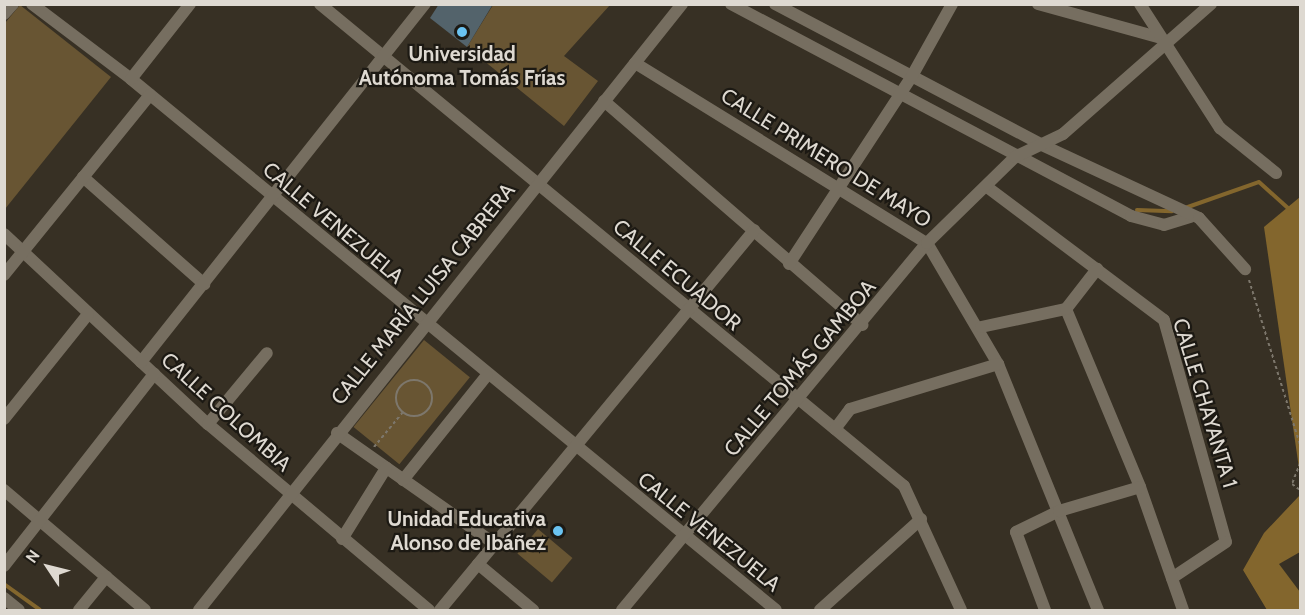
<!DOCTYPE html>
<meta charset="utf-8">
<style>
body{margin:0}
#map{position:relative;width:1305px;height:615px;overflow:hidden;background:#373024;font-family:Cabin,sans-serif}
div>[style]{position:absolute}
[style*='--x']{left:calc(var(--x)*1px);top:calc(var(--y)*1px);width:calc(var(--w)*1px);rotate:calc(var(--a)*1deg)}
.green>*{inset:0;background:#685533;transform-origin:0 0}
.water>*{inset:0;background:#83662d}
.stream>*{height:4px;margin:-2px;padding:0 2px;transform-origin:2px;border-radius:2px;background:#83662d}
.building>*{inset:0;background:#53636b}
.path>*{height:2px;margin-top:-1px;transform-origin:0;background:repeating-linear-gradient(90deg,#7d776c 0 3px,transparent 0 6px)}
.path>.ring{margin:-1px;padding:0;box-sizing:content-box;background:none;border:2px solid #7d776c;border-radius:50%}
.minor>*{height:12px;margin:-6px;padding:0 6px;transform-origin:6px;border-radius:6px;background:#766e60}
.dots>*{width:16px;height:16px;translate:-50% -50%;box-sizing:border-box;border:3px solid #1c1913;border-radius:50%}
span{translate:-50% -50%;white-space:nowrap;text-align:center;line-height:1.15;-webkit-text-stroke:4.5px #1c1913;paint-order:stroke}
.poi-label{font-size:21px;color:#ded9d1;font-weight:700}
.right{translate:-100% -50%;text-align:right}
.street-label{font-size:21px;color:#ded9d1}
.frame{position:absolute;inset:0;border:6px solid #ded9d1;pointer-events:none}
.north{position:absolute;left:18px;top:537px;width:60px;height:60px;-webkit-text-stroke:4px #1c1913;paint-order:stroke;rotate:305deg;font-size:16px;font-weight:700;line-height:24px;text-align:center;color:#ded9d1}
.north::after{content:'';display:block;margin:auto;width:21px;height:27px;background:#ded9d1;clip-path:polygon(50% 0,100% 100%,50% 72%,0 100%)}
</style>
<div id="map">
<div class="green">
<i style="clip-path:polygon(20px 5px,111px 77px,5px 209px,5px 23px)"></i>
<i style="clip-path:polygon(493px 5px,610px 5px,564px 56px,598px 81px,564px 126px,467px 47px)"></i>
<i style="left:424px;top:340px;width:59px;height:112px;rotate:39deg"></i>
<i style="left:538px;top:529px;width:45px;height:32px;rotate:40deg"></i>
</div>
<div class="water">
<i style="clip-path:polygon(1300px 197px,1300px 475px,1264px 227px)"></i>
<i style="clip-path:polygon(1300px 495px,1300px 552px,1279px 564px,1300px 592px,1300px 610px,1267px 610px,1243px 570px,1264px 533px)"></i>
</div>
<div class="stream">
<i style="--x:1185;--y:208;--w:78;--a:-19.4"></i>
<i style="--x:1259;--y:182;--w:40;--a:42"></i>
<i style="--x:1137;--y:210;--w:35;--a:2"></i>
<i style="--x:4;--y:584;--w:44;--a:35.8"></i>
</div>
<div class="building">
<i style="clip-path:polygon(439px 4px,493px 4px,467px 47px,430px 18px)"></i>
</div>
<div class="path">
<i style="--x:1249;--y:280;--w:173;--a:72.8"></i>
<i class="ring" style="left:396px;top:380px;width:34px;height:34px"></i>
<i style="--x:374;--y:447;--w:45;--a:-50.4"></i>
<i style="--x:1300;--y:463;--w:22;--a:111"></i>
<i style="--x:1292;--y:484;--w:10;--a:37"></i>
</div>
<div class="minor">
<i style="--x:32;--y:4;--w:124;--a:37.1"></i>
<i style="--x:131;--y:79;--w:835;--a:39.46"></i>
<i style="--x:320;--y:4;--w:757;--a:39.53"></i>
<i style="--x:904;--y:486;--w:136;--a:65.3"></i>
<i style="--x:731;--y:4;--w:453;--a:27.9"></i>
<i style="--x:1131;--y:216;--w:34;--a:15"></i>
<i style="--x:1164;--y:225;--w:28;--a:-17"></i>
<i style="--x:775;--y:4;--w:302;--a:27.8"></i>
<i style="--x:1042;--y:145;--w:173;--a:24.9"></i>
<i style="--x:1199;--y:218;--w:69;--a:48"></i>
<i style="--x:1038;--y:4;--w:124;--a:15.4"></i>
<i style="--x:1140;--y:4;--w:148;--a:57.2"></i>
<i style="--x:1220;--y:128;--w:72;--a:38.8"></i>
<i style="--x:4;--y:14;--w:13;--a:-48"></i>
<i style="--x:635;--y:63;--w:343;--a:31.7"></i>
<i style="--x:927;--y:243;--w:140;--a:59.6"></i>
<i style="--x:998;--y:364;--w:266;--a:67.9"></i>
<i style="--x:131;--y:79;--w:95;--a:-51.8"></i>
<i style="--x:604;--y:101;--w:342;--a:40.9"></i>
<i style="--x:83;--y:177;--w:162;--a:41.5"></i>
<i style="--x:987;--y:187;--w:221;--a:36.9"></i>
<i style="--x:1164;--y:320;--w:230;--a:74.4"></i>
<i style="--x:1226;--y:542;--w:65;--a:146.3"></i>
<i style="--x:4;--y:234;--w:279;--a:43"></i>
<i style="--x:208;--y:424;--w:289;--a:40.1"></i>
<i style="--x:789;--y:264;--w:225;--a:-56.8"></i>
<i style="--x:912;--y:76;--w:82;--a:-60.9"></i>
<i style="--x:4;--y:275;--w:232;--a:-51"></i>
<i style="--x:1066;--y:309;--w:193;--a:67.4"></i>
<i style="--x:1140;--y:487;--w:130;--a:70.7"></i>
<i style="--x:981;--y:327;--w:87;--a:-12"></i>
<i style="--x:1066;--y:309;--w:51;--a:-52.2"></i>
<i style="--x:141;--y:362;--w:457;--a:-51.6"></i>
<i style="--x:4;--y:419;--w:134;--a:-51.3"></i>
<i style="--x:208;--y:424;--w:92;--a:-50.3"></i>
<i style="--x:835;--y:429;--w:25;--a:-53"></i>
<i style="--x:850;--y:409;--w:155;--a:-16.9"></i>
<i style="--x:337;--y:433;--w:193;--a:35.1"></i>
<i style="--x:403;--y:480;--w:134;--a:-51.3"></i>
<i style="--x:4;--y:490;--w:185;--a:40.4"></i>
<i style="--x:342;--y:539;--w:84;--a:-58.2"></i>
<i style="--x:478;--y:564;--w:72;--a:39.9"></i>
<i style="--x:4;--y:566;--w:244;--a:-52"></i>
<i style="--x:4;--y:598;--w:19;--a:39"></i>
<i style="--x:79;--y:610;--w:43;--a:-50.7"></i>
<i style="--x:199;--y:610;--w:775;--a:-51.44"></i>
<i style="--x:440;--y:610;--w:493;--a:-50.4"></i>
<i style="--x:622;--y:610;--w:477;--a:-50.3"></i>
<i style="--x:927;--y:243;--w:123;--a:-44.3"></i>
<i style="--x:1015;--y:157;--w:53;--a:-25.6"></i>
<i style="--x:1063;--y:134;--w:197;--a:-41.3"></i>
<i style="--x:820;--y:610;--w:136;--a:-42"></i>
<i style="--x:1045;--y:610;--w:83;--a:-110.4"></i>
<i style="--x:1016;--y:532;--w:48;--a:-26"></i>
<i style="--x:1059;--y:511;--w:84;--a:-16.5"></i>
</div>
<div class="dots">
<i style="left:462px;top:32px;background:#6ac3f1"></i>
<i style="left:558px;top:531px;background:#6ac3f1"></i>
</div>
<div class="poi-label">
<span style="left:462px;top:66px">Universidad<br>Autónoma Tomás Frías</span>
<span class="right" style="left:546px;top:531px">Unidad Educativa<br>Alonso de Ibáñez</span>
</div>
<div class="street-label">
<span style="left:826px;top:158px;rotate:32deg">CALLE PRIMERO DE MAYO</span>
<span style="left:333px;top:223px;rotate:40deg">CALLE VENEZUELA</span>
<span style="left:677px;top:275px;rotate:40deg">CALLE ECUADOR</span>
<span style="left:423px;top:294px;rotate:-51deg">CALLE MARÍA LUISA CABRERA</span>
<span style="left:800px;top:368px;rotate:-50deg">CALLE TOMÁS GAMBOA</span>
<span style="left:1205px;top:403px;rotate:73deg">CALLE CHAYANTA 1</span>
<span style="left:226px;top:412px;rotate:42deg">CALLE COLOMBIA</span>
<span style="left:709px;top:532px;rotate:39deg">CALLE VENEZUELA</span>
</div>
<div class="frame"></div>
<div class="north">N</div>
</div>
